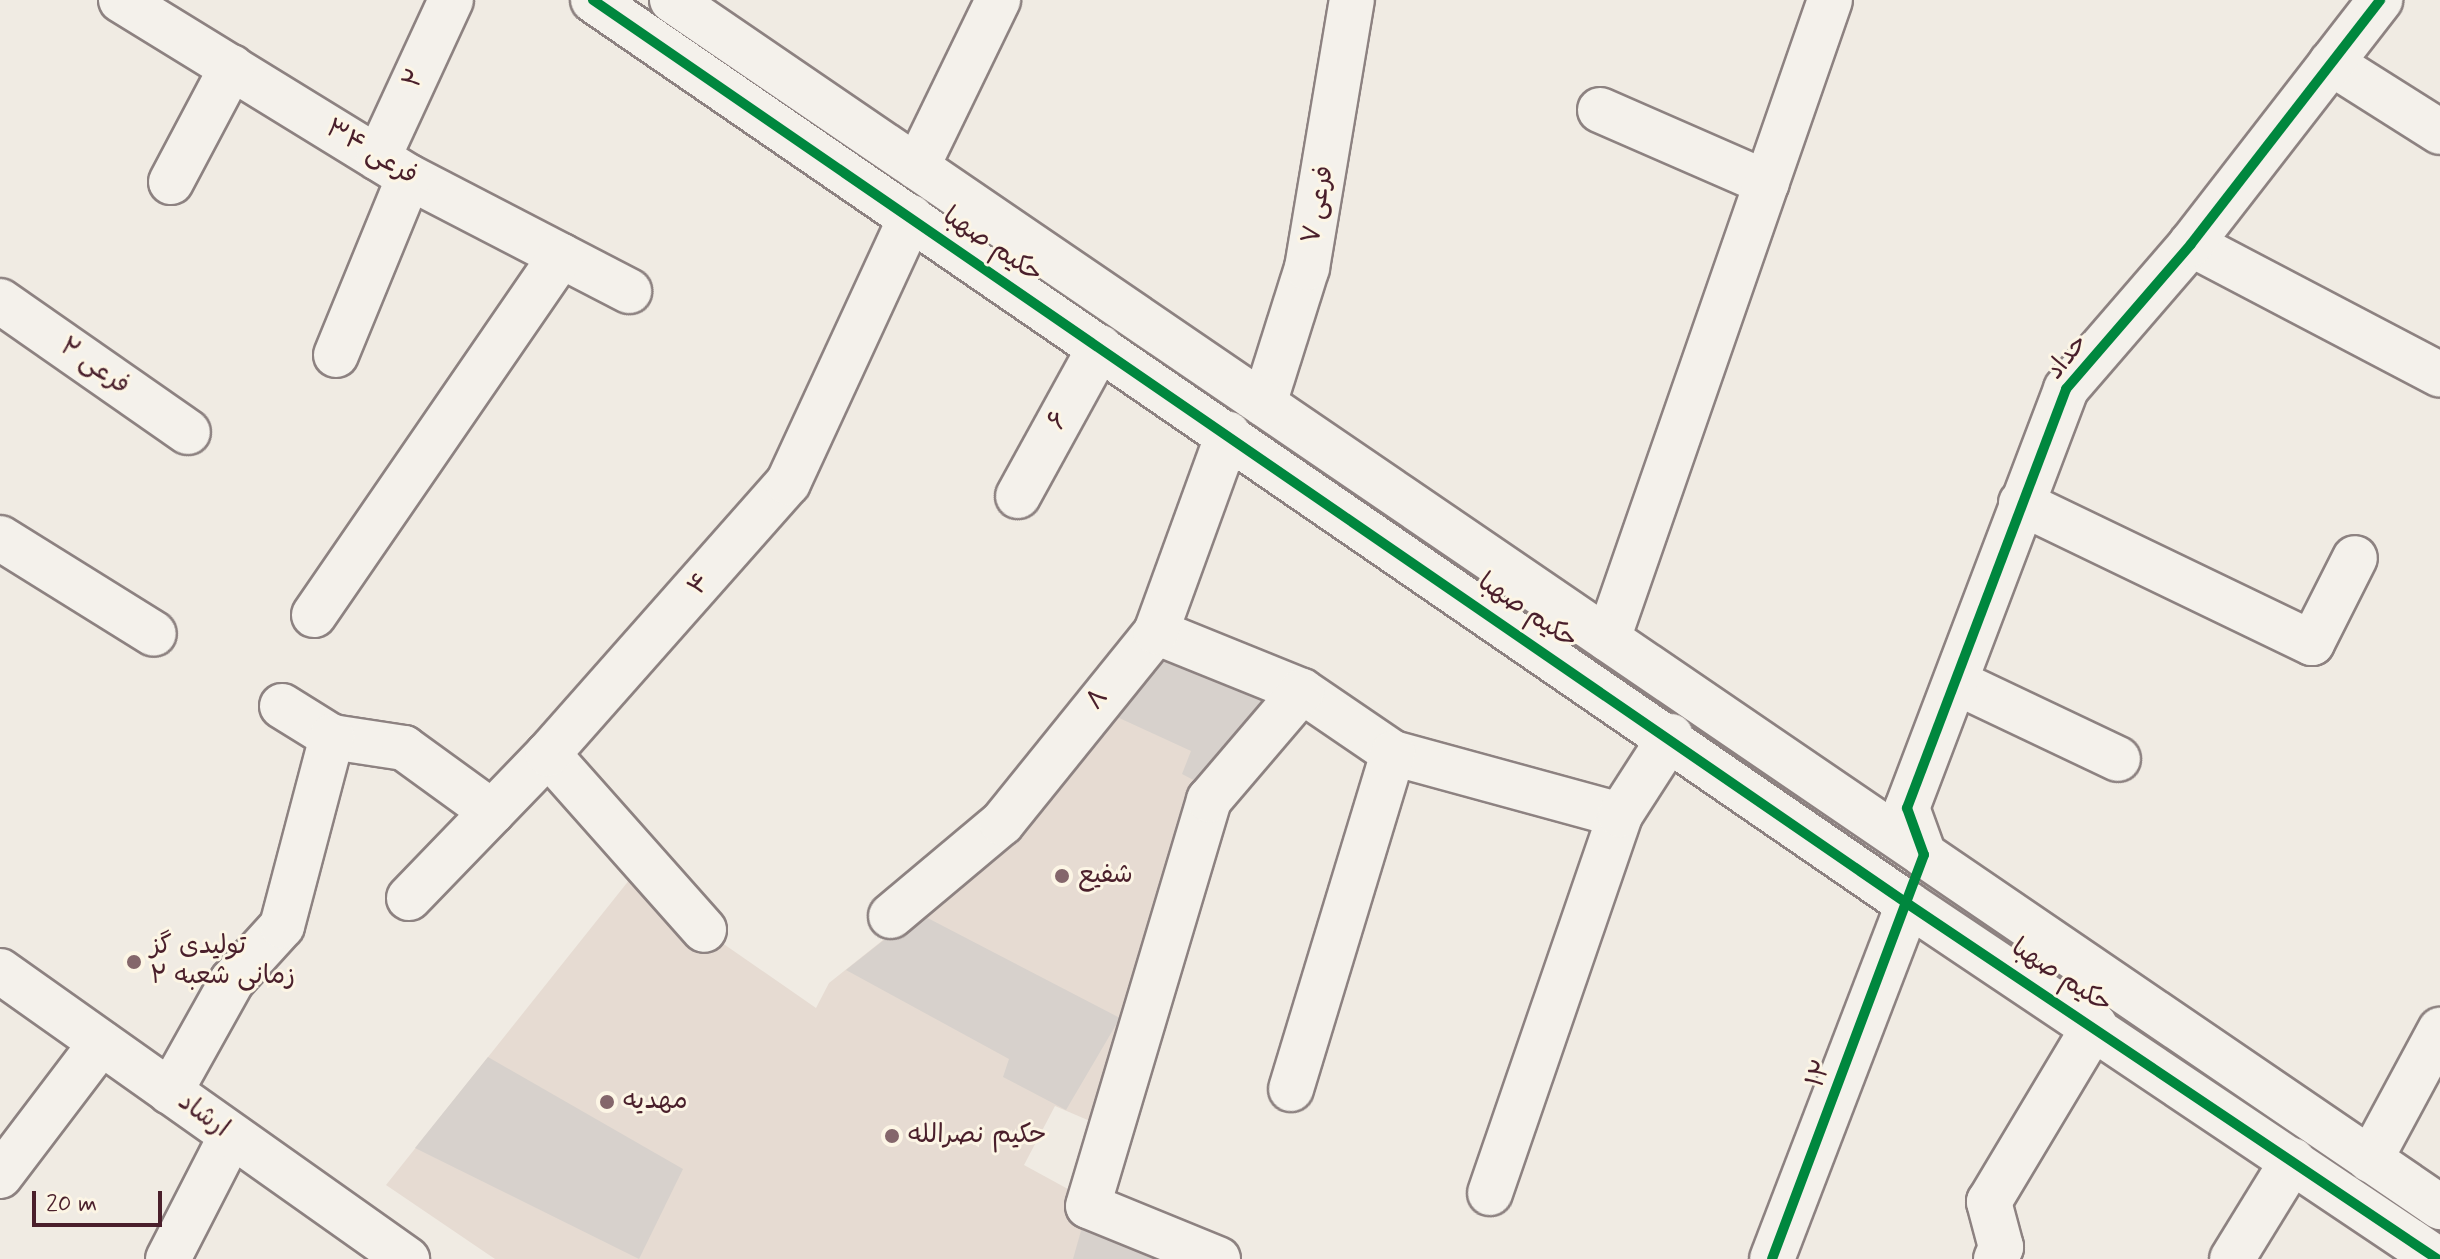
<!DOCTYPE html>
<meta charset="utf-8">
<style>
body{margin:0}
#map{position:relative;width:2440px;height:1259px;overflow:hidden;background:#f0ebe3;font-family:Mynerve,"Playpen Sans Arabic",sans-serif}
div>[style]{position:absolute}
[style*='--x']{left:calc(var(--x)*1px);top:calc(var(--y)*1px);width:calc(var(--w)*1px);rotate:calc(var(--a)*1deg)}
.built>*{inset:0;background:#e6dbd2}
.building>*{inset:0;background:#d7d1cc}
.roads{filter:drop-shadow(2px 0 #8d8281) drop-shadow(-2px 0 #8d8281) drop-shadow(0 2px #8d8281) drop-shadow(0 -2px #8d8281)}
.minor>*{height:44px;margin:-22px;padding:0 22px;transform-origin:22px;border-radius:22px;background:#f4f1eb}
.tertiary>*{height:44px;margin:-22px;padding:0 22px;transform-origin:22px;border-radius:22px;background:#f4f1eb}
.cycleway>*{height:10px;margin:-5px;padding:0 5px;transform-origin:5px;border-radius:5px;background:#00873e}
.dots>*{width:22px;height:22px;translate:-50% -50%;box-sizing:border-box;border:4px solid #fcf5e5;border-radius:50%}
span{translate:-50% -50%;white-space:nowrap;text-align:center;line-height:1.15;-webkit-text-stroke:6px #fcf5e5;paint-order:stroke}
.street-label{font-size:26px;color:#4a1f2b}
.poi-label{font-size:26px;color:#4a1f2b}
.left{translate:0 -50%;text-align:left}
.scale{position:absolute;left:32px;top:1191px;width:130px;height:36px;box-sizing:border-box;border:4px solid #4a1f2b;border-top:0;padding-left:10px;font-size:24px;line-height:28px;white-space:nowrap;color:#4a1f2b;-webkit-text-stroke:6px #fcf5e5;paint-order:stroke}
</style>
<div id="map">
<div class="built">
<i style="clip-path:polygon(1160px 648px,1205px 786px,1187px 789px,1090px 1121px,1055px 1106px,1024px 1165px,1196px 1259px,495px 1259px,386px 1185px,630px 879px,816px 1008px,829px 983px,1010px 839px)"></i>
</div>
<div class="building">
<i style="clip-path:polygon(1160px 648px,1283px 696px,1205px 786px,1182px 774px,1191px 751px,1104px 711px)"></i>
<i style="clip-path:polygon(918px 913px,1120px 1018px,1066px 1110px,1003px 1077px,1009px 1059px,846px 970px)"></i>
<i style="clip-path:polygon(488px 1057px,683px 1169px,639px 1259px,415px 1148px)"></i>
<i style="clip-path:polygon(1088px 1206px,1191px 1259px,1073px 1259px)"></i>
</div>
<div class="roads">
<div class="minor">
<i style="--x:121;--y:0;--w:338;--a:31.6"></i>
<i style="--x:409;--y:177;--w:248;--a:27.4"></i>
<i style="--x:2331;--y:63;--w:129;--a:32.3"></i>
<i style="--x:1600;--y:110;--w:182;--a:23.6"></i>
<i style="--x:378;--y:158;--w:174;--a:-65.2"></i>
<i style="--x:917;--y:167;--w:186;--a:-64.1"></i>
<i style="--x:171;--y:182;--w:130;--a:-62.1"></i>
<i style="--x:2191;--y:244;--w:281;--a:27.7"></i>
<i style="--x:0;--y:301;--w:229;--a:34.9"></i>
<i style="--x:336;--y:355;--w:192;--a:-67.7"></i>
<i style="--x:1264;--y:404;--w:143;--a:-72.5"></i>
<i style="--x:1307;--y:268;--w:272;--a:-80.5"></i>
<i style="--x:1018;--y:496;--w:170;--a:-61.2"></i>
<i style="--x:2021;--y:503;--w:323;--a:25.7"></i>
<i style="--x:2312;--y:643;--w:95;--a:-63.2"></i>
<i style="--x:0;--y:538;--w:181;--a:31.9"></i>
<i style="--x:314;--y:615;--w:436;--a:-55.5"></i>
<i style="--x:1156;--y:632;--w:157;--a:22"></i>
<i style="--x:1302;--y:691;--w:110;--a:34.3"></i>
<i style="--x:1393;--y:753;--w:235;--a:15.3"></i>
<i style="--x:1608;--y:639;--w:676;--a:-70.84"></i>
<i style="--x:1958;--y:683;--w:177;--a:25.4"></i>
<i style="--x:282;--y:706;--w:59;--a:31.8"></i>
<i style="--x:332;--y:737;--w:73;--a:8.7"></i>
<i style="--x:404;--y:748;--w:109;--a:36"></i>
<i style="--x:548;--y:754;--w:235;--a:48.4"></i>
<i style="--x:1924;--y:855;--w:50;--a:-109.9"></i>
<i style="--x:1907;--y:808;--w:448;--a:-69.2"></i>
<i style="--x:2066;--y:389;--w:191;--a:-49.2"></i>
<i style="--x:2191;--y:244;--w:309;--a:-52.2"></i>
<i style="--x:409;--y:898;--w:200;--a:-46"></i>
<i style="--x:548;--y:754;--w:362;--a:-48.5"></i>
<i style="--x:788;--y:483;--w:293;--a:-65.2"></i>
<i style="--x:891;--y:916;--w:145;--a:-40"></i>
<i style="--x:1002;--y:823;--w:245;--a:-51.1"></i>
<i style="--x:1156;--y:632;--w:211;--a:-70"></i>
<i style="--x:1291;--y:1089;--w:351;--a:-73.1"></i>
<i style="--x:170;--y:1092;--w:127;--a:-60.8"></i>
<i style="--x:232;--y:981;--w:74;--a:-47.7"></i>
<i style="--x:282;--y:926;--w:196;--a:-75.2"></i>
<i style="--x:2370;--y:1160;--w:148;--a:-61.7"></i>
<i style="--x:0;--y:1176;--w:167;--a:-52.8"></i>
<i style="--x:1490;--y:1193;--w:400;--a:-71"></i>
<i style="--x:1620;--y:815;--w:94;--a:-57.2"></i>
<i style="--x:168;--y:1259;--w:138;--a:-62.9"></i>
<i style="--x:1218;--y:1259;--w:140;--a:-157.8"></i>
<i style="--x:1088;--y:1206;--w:424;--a:-73.4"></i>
<i style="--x:1209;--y:800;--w:143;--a:-49.5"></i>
<i style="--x:1772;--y:1259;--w:380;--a:-69"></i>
<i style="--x:1996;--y:1259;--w:13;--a:-67"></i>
<i style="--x:2001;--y:1247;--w:47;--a:-104.9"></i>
<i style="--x:1989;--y:1202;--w:206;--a:-59.1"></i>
<i style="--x:2232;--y:1259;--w:116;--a:-58.4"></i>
</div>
<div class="tertiary">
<i style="--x:593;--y:0;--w:1596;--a:34.51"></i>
<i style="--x:1908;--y:904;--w:637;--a:33.86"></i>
<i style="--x:672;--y:0;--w:2141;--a:34.32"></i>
<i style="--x:0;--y:971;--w:499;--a:35.3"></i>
</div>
</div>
<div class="cycleway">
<i style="--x:593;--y:0;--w:1596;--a:34.51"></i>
<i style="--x:1908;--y:904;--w:637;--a:33.86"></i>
<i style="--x:1772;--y:1259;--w:432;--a:-69.4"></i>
<i style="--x:1924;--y:855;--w:50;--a:-109.9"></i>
<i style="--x:1907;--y:808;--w:448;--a:-69.2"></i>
<i style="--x:2066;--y:389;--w:191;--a:-49.2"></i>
<i style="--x:2191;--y:244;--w:309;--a:-52.2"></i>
</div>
<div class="dots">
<i style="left:1062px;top:876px;background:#84666b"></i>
<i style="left:134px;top:962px;background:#84666b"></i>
<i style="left:607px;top:1102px;background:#84666b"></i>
<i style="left:892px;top:1136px;background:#84666b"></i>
</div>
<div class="street-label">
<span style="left:415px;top:79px;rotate:-65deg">۲</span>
<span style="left:371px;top:153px;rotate:31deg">فرعی ۳۴</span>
<span style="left:1319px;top:205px;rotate:-79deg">فرعی ۷</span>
<span style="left:992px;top:246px;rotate:34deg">حکیم صهبا</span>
<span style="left:2067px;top:358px;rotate:-52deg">حداد</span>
<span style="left:94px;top:367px;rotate:35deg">فرعی ۲</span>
<span style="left:1059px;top:421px;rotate:-61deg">۶</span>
<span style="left:700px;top:585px;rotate:-49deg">۴</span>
<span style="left:1527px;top:612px;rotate:34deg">حکیم صهبا</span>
<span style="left:1098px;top:700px;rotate:-50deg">۸</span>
<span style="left:2061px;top:977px;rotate:33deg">حکیم صهبا</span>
<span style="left:1820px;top:1074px;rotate:-69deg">۱۲</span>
<span style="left:203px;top:1116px;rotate:36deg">ارشاد</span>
</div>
<div class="poi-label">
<span class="left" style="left:1078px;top:876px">شفیع</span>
<span class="left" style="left:150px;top:962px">تولیدی گز<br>زمانی شعبه ۲</span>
<span class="left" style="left:623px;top:1102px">مهدیه</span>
<span class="left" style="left:908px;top:1136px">حکیم نصرالله</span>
</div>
<div class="scale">20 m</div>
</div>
